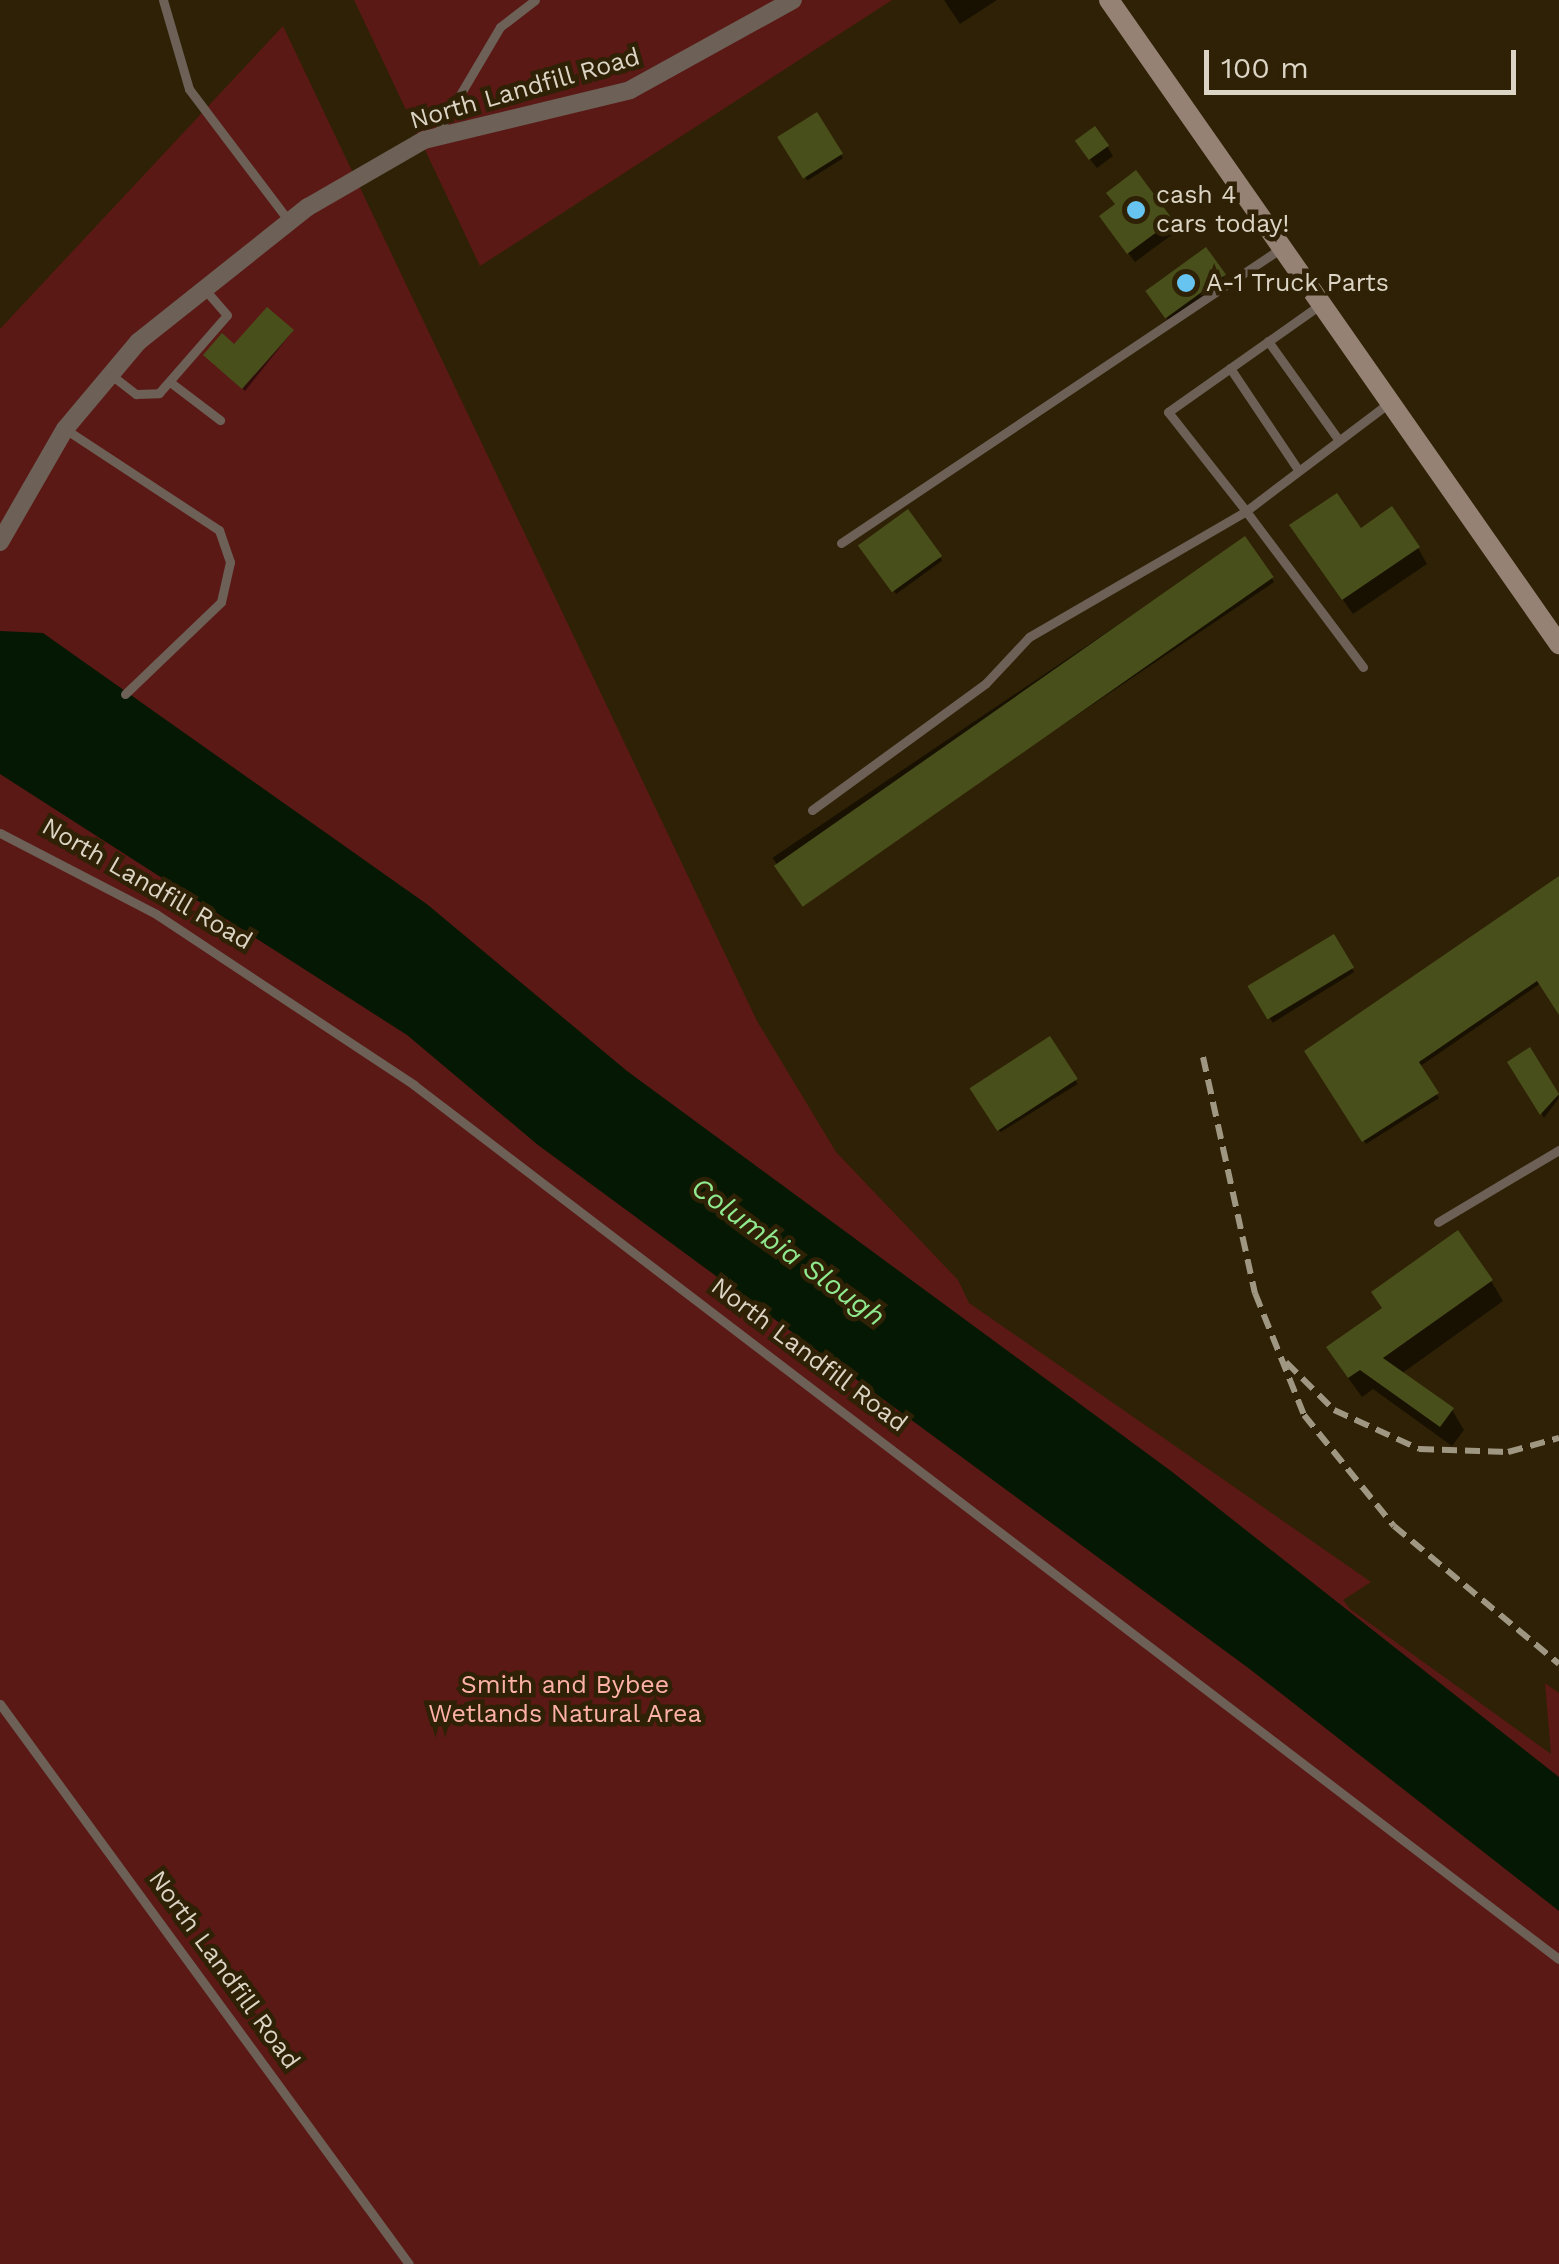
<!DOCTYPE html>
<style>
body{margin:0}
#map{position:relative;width:1559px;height:2264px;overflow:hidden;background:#2e2105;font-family:"Work Sans",sans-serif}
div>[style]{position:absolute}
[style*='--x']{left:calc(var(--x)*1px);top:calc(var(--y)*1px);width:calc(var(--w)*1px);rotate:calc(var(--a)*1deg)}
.green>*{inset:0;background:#5b1915}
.water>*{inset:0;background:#041804}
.shadow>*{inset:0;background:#0007;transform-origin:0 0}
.building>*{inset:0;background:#494f1b;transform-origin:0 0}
.service>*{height:9px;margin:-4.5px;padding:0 4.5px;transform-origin:4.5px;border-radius:4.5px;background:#6c6057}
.minor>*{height:18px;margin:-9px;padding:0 9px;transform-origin:9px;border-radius:9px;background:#6c6057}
.secondary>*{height:20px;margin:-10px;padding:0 10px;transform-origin:10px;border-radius:10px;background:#968274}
.rail>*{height:6px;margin-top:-3px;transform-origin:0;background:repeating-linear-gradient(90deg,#a09783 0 15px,transparent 0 23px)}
.dots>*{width:28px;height:28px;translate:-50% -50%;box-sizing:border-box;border:5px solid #2e2105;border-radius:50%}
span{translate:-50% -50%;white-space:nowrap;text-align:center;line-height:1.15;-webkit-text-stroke:9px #2e2105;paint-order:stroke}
.street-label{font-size:25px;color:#dcd4c4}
.poi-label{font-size:25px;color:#dcd4c4}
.left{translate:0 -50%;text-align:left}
.park-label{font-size:25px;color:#fdb1a7}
.water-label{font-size:28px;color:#90e98e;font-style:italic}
.scale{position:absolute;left:1204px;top:50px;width:312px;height:45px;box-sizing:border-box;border:5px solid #dcd4c4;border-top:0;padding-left:12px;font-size:30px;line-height:35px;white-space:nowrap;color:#dcd4c4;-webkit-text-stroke:8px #2e2105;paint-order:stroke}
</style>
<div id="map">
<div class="green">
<i style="clip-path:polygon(354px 0,892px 0,480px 266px)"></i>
<i style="clip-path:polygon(283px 26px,757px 1021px,836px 1152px,958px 1280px,969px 1303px,1371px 1582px,1343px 1600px,1350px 1609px,1551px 1754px,1545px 1683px,1559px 1693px,1559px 2264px,0 2264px,0 329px)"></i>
</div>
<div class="water">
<i style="clip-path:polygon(0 631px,43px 633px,428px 905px,627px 1071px,1171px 1471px,1559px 1777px,1559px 1911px,1251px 1670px,538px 1145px,407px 1035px,0 774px)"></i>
</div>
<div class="shadow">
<i style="clip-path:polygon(944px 0,997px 0,960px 24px)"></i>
<i style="left:816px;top:115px;width:51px;height:42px;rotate:58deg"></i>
<i style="clip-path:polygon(1107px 146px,1113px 156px,1097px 168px,1084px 152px)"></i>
<i style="clip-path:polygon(1171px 221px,1177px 231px,1135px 262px,1108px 227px)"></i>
<i style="clip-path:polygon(1206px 251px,1230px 287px,1172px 325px,1154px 301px)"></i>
<i style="clip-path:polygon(292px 332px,245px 391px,209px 359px)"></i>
<i style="left:907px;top:512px;width:60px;height:57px;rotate:54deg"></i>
<i style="clip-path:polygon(1361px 531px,1418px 548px,1427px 564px,1353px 614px,1302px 542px)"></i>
<i style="left:1245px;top:539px;width:52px;height:570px;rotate:56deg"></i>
<i style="clip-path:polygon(1559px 881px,1559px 1011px,1541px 983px,1419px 1067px,1439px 1098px,1366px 1144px,1307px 1052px)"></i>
<i style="left:1333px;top:938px;width:40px;height:96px;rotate:58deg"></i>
<i style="left:1050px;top:1040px;width:52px;height:91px;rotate:58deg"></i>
<i style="clip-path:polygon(1530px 1051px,1559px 1098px,1544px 1118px,1510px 1062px)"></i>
<i style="clip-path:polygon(1491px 1281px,1503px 1301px,1401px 1374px,1452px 1410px,1464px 1430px,1452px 1446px,1373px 1389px,1362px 1397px,1341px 1368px)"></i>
</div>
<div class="building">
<i style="left:817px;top:112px;width:49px;height:47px;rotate:58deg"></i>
<i style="left:1095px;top:126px;width:24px;height:25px;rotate:54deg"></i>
<i style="clip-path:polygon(1136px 170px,1173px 220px,1127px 254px,1099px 216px,1115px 204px,1106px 193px)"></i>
<i style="left:1206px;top:247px;width:34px;height:75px;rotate:54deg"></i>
<i style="clip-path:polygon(267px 307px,294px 330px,242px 389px,203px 355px,222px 333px,234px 344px)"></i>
<i style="clip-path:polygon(1337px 493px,1361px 528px,1392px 506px,1420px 547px,1342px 600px,1289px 525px)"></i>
<i style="left:908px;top:509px;width:58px;height:62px;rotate:54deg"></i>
<i style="left:1245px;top:536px;width:50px;height:575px;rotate:55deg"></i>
<i style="clip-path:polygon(1559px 876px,1559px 1015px,1537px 981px,1419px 1062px,1439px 1093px,1362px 1142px,1304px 1051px)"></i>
<i style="left:1334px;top:934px;width:39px;height:101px;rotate:59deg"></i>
<i style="left:1050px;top:1036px;width:51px;height:96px;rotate:57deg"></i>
<i style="clip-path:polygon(1530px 1047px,1559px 1094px,1540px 1115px,1507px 1062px)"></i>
<i style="clip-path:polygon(1458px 1230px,1493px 1280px,1383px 1358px,1454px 1408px,1440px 1427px,1360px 1370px,1348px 1378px,1326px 1347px,1382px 1308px,1371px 1292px)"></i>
</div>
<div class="service">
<i style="--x:163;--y:0;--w:93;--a:73.7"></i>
<i style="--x:189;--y:89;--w:166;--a:52.9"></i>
<i style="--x:435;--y:137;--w:128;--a:-59.4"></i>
<i style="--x:500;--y:27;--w:44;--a:-37.6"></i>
<i style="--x:1268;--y:341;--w:120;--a:54.5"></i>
<i style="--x:1230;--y:368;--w:120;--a:56.2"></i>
<i style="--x:110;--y:374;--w:33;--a:38"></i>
<i style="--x:136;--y:394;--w:23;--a:-2"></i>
<i style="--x:159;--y:393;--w:103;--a:-48.9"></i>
<i style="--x:227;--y:315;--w:37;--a:-131"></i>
<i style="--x:170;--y:382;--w:63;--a:37.2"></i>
<i style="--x:65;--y:429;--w:184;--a:33.3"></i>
<i style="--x:219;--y:530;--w:34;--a:71"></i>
<i style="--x:230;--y:562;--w:41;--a:102.7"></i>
<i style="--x:221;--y:602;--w:133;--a:136.2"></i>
<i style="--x:841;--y:543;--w:528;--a:-33.81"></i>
<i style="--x:1363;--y:667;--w:195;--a:-126.9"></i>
<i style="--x:1246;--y:511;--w:181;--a:-37.1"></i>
<i style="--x:812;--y:810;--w:215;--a:-36.1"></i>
<i style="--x:986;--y:683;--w:63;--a:-46.9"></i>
<i style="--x:1029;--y:637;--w:251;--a:-30.1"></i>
<i style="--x:1246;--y:511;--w:126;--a:-128.2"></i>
<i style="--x:1168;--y:412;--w:187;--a:-35.2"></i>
<i style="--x:0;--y:833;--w:176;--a:27.4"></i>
<i style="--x:156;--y:914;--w:310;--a:33.5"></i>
<i style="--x:414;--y:1085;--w:1440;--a:37.36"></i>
<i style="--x:1438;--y:1222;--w:141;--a:-30.8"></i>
<i style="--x:0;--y:1704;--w:693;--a:53.86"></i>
</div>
<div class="minor">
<i style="--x:0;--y:542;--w:130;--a:-60.1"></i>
<i style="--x:65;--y:429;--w:114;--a:-50"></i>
<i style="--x:138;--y:342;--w:217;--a:-38.5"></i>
<i style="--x:308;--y:207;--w:134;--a:-30"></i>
<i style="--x:424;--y:140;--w:212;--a:-13.6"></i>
<i style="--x:630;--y:90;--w:186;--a:-28.9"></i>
</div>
<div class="secondary">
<i style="--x:1109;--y:0;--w:786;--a:55.06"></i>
</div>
<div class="rail">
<i style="--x:1203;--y:1057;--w:242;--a:77.6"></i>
<i style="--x:1255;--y:1293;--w:131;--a:68.1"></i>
<i style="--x:1304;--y:1415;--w:143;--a:51"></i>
<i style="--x:1394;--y:1526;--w:215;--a:39.9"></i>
<i style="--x:1286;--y:1362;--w:68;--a:45"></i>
<i style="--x:1334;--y:1410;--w:94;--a:24.6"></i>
<i style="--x:1419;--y:1449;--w:89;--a:1.9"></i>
<i style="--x:1508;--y:1452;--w:53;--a:-15.4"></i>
</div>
<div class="dots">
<i style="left:1136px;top:210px;background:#67c4f0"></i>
<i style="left:1186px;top:283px;background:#67c4f0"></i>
</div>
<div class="street-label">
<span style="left:525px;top:89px;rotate:-16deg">North Landfill Road</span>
<span style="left:147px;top:884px;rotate:30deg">North Landfill Road</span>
<span style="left:809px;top:1355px;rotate:37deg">North Landfill Road</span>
<span style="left:224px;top:1970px;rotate:54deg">North Landfill Road</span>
</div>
<div class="poi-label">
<span class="left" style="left:1156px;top:210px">cash 4<br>cars today!</span>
<span class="left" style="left:1206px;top:283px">A-1 Truck Parts</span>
</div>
<div class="park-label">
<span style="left:565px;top:1700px">Smith and Bybee<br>Wetlands Natural Area</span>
</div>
<div class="water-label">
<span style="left:788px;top:1252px;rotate:36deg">Columbia Slough</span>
</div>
<div class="scale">100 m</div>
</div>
